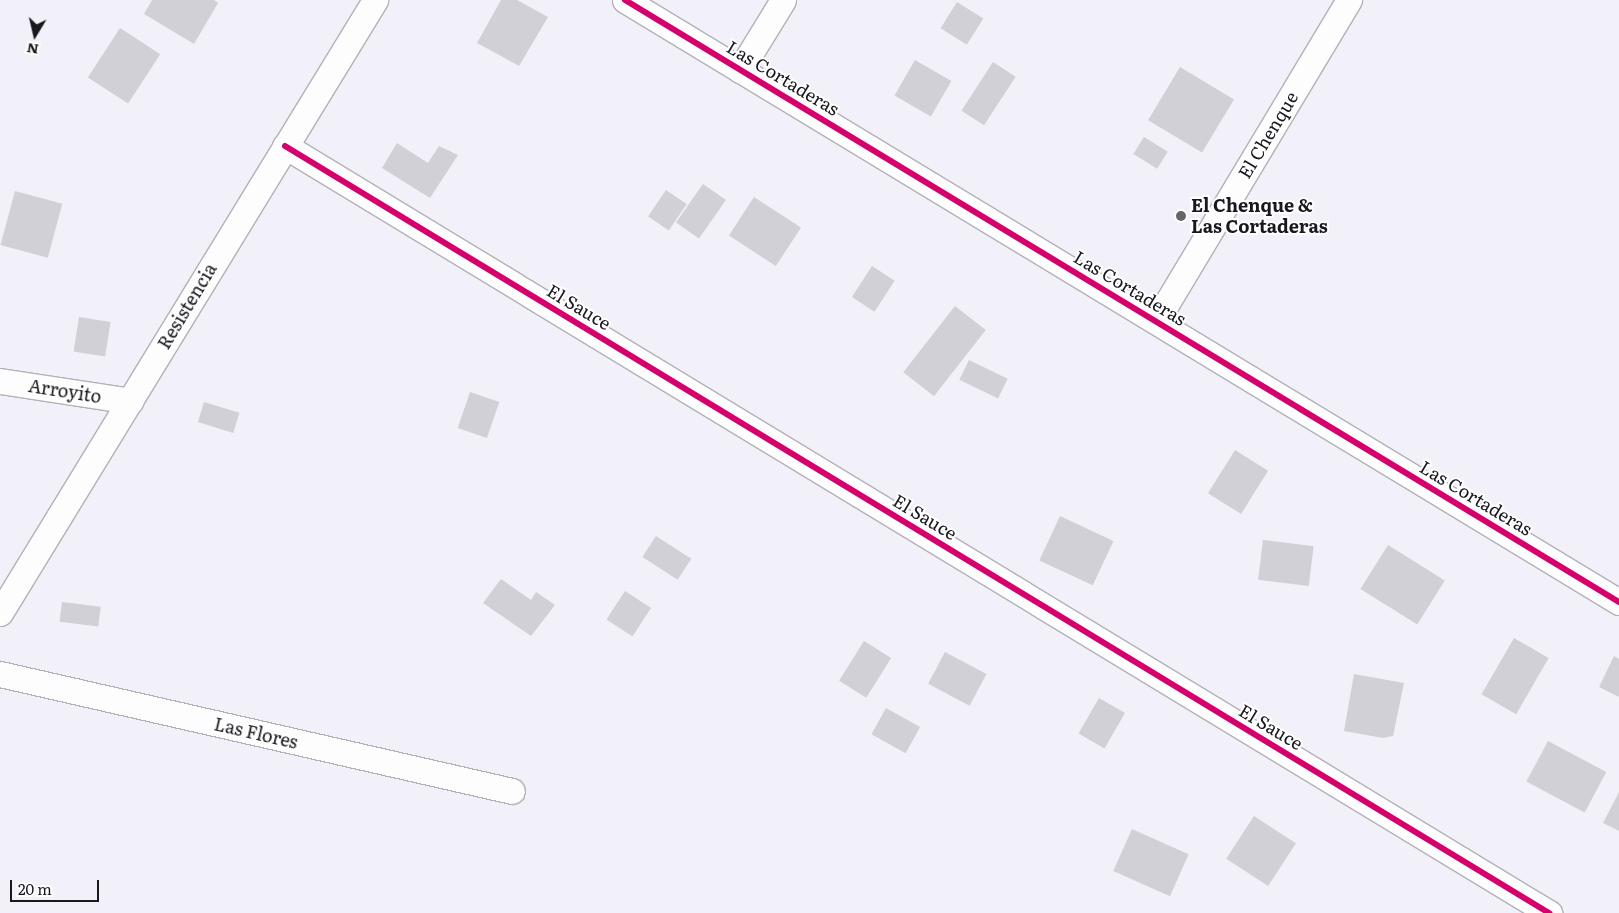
<!DOCTYPE html>
<style>
body{margin:0}
#map{position:relative;width:1619px;height:913px;overflow:hidden;background:#f2f0f9;font-family:Literata,serif}
div>[style]{position:absolute}
[style*='--x']{left:calc(var(--x)*1px);top:calc(var(--y)*1px);width:calc(var(--w)*1px);rotate:calc(var(--a)*1deg)}
.building>*{inset:0;background:#d1d0d7;transform-origin:0 0}
.roads{filter:drop-shadow(1px 0 #b2b1b8) drop-shadow(-1px 0 #b2b1b8) drop-shadow(0 1px #b2b1b8) drop-shadow(0 -1px #b2b1b8)}
.street>*{height:25px;margin:-12.5px;padding:0 12.5px;transform-origin:12.5px;border-radius:12.5px;background:#fdfdfe}
.cycleway>*{height:6px;margin:-3px;padding:0 3px;transform-origin:3px;border-radius:3px;background:#d6006c}
.dots>*{width:14px;height:14px;translate:-50% -50%;box-sizing:border-box;border:2px solid #fff;border-radius:50%}
span{translate:-50% -50%;white-space:nowrap;text-align:center;line-height:1.15;-webkit-text-stroke:4px #fff;paint-order:stroke}
.street-label{font-size:18px;color:#19181e}
.poi-label{font-size:18px;color:#19181e;font-weight:700}
.left{translate:0 -50%;text-align:left}
.north{position:absolute;left:10px;top:10px;width:50px;height:50px;-webkit-text-stroke:4px #fff;paint-order:stroke;rotate:189deg;font-size:14px;font-weight:700;line-height:20px;text-align:center;color:#19181e}
.north::after{content:'';display:block;margin:auto;width:18px;height:22px;background:#19181e;clip-path:polygon(50% 0,100% 100%,50% 72%,0 100%)}
.scale{position:absolute;left:10px;top:880px;width:89px;height:22px;box-sizing:border-box;border:2px solid #19181e;border-top:0;padding-left:6px;font-size:15px;line-height:18px;white-space:nowrap;color:#19181e;-webkit-text-stroke:4px #fff;paint-order:stroke}
</style>
<div id="map">
<div class="building">
<i style="clip-path:polygon(152px 0,214px 0,218px 3px,194px 44px,144px 14px)"></i>
<i style="clip-path:polygon(501px 0,517px 0,548px 17px,519px 66px,477px 43px)"></i>
<i style="left:957px;top:2px;width:31px;height:31px;rotate:32deg"></i>
<i style="left:120px;top:28px;width:48px;height:59px;rotate:33deg"></i>
<i style="left:915px;top:60px;width:42px;height:41px;rotate:30deg"></i>
<i style="left:993px;top:62px;width:27px;height:58px;rotate:33deg"></i>
<i style="left:1180px;top:67px;width:63px;height:62px;rotate:31deg"></i>
<i style="left:1144px;top:137px;width:28px;height:20px;rotate:32deg"></i>
<i style="clip-path:polygon(397px 143px,428px 163px,439px 146px,458px 155px,430px 198px,382px 168px)"></i>
<i style="left:703px;top:184px;width:28px;height:47px;rotate:35deg"></i>
<i style="left:666px;top:190px;width:25px;height:32px;rotate:34deg"></i>
<i style="left:15px;top:191px;width:49px;height:56px;rotate:15deg"></i>
<i style="left:754px;top:197px;width:56px;height:46px;rotate:33deg"></i>
<i style="left:872px;top:266px;width:27px;height:37px;rotate:33deg"></i>
<i style="left:955px;top:306px;width:39px;height:84px;rotate:38deg"></i>
<i style="left:79px;top:317px;width:32px;height:35px;rotate:9deg"></i>
<i style="left:969px;top:360px;width:43px;height:22px;rotate:26deg"></i>
<i style="left:470px;top:392px;width:31px;height:38px;rotate:19deg"></i>
<i style="left:204px;top:402px;width:37px;height:21px;rotate:17deg"></i>
<i style="left:1235px;top:450px;width:39px;height:51px;rotate:32deg"></i>
<i style="left:1060px;top:516px;width:59px;height:49px;rotate:25deg"></i>
<i style="left:656px;top:536px;width:42px;height:25px;rotate:33deg"></i>
<i style="left:1263px;top:540px;width:51px;height:40px;rotate:7deg"></i>
<i style="left:1388px;top:545px;width:67px;height:52px;rotate:32deg"></i>
<i style="clip-path:polygon(501px 579px,531px 600px,536px 592px,555px 605px,531px 636px,483px 603px)"></i>
<i style="left:625px;top:591px;width:31px;height:34px;rotate:33deg"></i>
<i style="left:62px;top:602px;width:39px;height:20px;rotate:7deg"></i>
<i style="left:1514px;top:638px;width:40px;height:65px;rotate:30deg"></i>
<i style="left:864px;top:641px;width:32px;height:47px;rotate:32deg"></i>
<i style="left:945px;top:652px;width:47px;height:36px;rotate:28deg"></i>
<i style="clip-path:polygon(1614px 656px,1619px 659px,1619px 697px,1599px 687px)"></i>
<i style="clip-path:polygon(1354px 674px,1404px 683px,1393px 736px,1383px 738px,1344px 731px)"></i>
<i style="left:1099px;top:698px;width:30px;height:41px;rotate:30deg"></i>
<i style="left:886px;top:708px;width:39px;height:30px;rotate:29deg"></i>
<i style="left:1548px;top:741px;width:66px;height:46px;rotate:28deg"></i>
<i style="clip-path:polygon(1619px 792px,1619px 831px,1603px 823px)"></i>
<i style="left:1254px;top:816px;width:50px;height:51px;rotate:33deg"></i>
<i style="left:1132px;top:829px;width:62px;height:46px;rotate:24deg"></i>
</div>
<div class="roads">
<div class="street">
<i style="--x:625;--y:0;--w:1162;--a:31.2"></i>
<i style="--x:740;--y:70;--w:82;--a:-58.4"></i>
<i style="--x:285;--y:146;--w:1479;--a:31.25"></i>
<i style="--x:1156;--y:321;--w:375;--a:-59"></i>
<i style="--x:0;--y:381;--w:132;--a:8.7"></i>
<i style="--x:0;--y:613;--w:719;--a:-58.54"></i>
<i style="--x:0;--y:674;--w:525;--a:12.87"></i>
</div>
</div>
<div class="cycleway">
<i style="--x:625;--y:0;--w:1162;--a:31.2"></i>
<i style="--x:285;--y:146;--w:1479;--a:31.25"></i>
</div>
<div class="dots">
<i style="left:1181px;top:216px;background:#65646b"></i>
</div>
<div class="street-label">
<span style="left:783px;top:78px;rotate:31deg">Las Cortaderas</span>
<span style="left:1268px;top:135px;rotate:-59deg">El Chenque</span>
<span style="left:1130px;top:288px;rotate:31deg">Las Cortaderas</span>
<span style="left:187px;top:306px;rotate:-59deg">Resistencia</span>
<span style="left:579px;top:307px;rotate:31deg">El Sauce</span>
<span style="left:65px;top:391px;rotate:9deg">Arroyito</span>
<span style="left:1476px;top:498px;rotate:31deg">Las Cortaderas</span>
<span style="left:925px;top:517px;rotate:31deg">El Sauce</span>
<span style="left:1271px;top:727px;rotate:31deg">El Sauce</span>
<span style="left:256px;top:733px;rotate:13deg">Las Flores</span>
</div>
<div class="poi-label">
<span class="left" style="left:1191px;top:216px">El Chenque &amp;<br>Las Cortaderas</span>
</div>
<div class="north">N</div>
<div class="scale">20 m</div>
</div>
